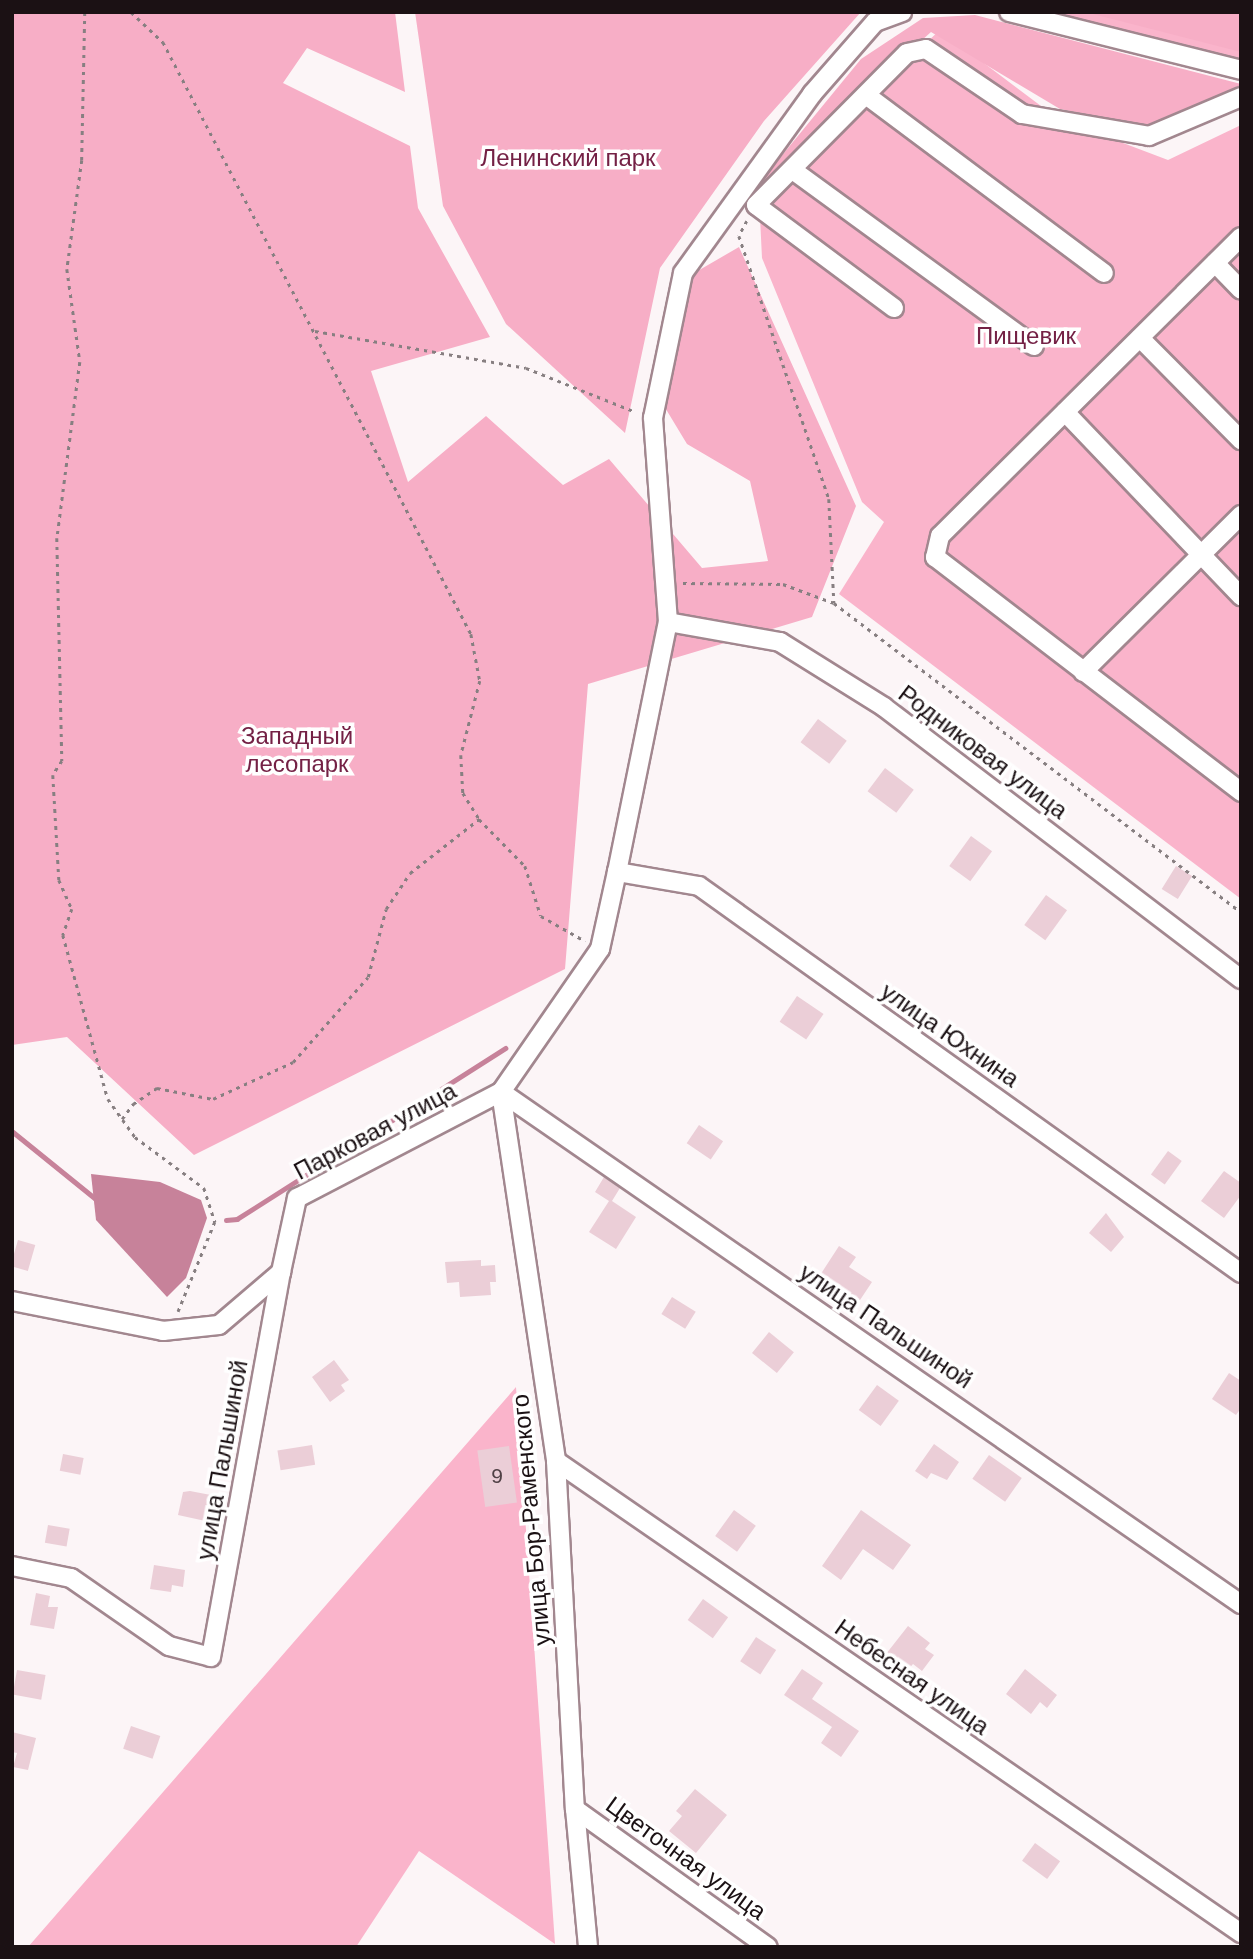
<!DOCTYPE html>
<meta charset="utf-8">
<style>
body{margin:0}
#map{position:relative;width:1253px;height:1959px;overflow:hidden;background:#fcf5f7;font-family:Arial,sans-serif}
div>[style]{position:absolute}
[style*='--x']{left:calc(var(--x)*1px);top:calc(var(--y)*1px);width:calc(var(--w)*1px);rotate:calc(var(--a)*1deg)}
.green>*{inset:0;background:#fab4cb}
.forest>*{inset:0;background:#f7aec6}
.water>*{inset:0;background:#c7829a}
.stream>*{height:4.5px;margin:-2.25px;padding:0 2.25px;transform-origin:2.25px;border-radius:2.25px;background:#c7829a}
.building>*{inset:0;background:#ebced7;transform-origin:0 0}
.path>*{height:2.5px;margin-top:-1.25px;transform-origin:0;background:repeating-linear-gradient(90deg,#877f81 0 3.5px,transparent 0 8.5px)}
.roads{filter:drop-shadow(2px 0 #a2878f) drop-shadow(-2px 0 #a2878f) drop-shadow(0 2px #a2878f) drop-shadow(0 -2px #a2878f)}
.minor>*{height:18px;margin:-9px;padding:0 9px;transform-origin:9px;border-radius:9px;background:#fff}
span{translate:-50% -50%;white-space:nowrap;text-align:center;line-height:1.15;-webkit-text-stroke:7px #fff;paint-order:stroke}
.number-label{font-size:21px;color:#4f4045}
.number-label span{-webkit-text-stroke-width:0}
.park-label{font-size:24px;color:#742145}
.street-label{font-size:24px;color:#1b1114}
.frame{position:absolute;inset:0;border:14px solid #1b1114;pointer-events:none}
</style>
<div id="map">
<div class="green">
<i style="clip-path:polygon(1043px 12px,1241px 12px,1241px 64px)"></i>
<i style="clip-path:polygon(940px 30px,1057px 118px,1168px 160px,1241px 125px,1241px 899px,839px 594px,884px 522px,862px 502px,762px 258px,759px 197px)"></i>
<i style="clip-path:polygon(516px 1387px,555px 1944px,419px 1851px,356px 1947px,28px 1947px)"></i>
</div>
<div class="forest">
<i style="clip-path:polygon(12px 12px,395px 12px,405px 92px,307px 48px,283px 83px,410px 146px,418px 208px,490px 337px,371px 371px,408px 482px,486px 416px,563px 485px,609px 459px,702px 568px,768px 561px,750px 481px,687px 444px,664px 406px,689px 276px,739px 247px,856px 506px,812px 617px,588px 684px,565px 969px,194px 1155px,67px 1037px,12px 1045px)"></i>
<i style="clip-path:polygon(415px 12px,861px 12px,764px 121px,660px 268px,625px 433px,506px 324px,443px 206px)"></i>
<i style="clip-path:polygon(1085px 12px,1241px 12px,1241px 52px)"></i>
<i style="clip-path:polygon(975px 15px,1241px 84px,1241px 94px,1165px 130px,1060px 109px,931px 32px,747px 198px,861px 59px,923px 18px)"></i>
</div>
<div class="water">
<i style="clip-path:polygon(91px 1174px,160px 1182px,201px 1200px,207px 1218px,186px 1278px,167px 1297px,96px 1220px)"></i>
</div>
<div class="stream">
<i style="--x:12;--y:1131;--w:108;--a:39"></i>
<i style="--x:226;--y:1220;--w:11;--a:-5"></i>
<i style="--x:237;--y:1219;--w:318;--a:-32.5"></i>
</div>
<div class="building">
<i style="left:818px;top:719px;width:36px;height:29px;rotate:37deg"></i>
<i style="left:885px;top:768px;width:36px;height:29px;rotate:37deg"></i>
<i style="left:971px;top:836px;width:26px;height:37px;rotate:36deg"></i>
<i style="left:1176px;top:866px;width:19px;height:27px;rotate:32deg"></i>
<i style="left:1046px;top:895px;width:26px;height:37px;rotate:36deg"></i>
<i style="left:797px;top:996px;width:32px;height:31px;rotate:34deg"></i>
<i style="left:699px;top:1125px;width:29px;height:22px;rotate:34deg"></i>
<i style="left:1168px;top:1151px;width:17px;height:29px;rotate:36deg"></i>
<i style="clip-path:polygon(1224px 1171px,1241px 1183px,1241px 1195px,1224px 1218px,1201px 1201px)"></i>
<i style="clip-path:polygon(604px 1177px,620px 1188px,612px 1201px,636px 1217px,616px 1249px,589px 1232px,609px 1201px,595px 1192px)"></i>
<i style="clip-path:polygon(1106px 1213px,1124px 1237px,1111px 1252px,1089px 1233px)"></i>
<i style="left:18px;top:1240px;width:18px;height:27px;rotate:16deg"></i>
<i style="clip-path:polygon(839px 1246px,856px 1257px,849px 1267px,872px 1282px,860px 1300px,831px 1282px,823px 1293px,813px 1286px)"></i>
<i style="clip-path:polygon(481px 1260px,481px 1266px,495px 1265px,496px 1282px,490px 1282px,491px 1295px,460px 1297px,459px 1282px,447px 1283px,445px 1262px)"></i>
<i style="left:672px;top:1297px;width:28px;height:20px;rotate:32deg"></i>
<i style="left:769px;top:1332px;width:32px;height:27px;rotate:39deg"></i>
<i style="clip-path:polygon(334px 1360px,349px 1380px,341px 1385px,345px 1391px,330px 1402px,312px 1377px)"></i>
<i style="clip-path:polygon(1229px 1373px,1241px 1381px,1241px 1408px,1236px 1415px,1212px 1399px)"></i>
<i style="left:877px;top:1385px;width:27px;height:31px;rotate:36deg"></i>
<i style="clip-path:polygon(934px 1444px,959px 1462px,947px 1480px,931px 1473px,927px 1479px,915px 1471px)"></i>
<i style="left:312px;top:1445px;width:20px;height:35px;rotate:81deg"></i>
<i style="left:509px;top:1446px;width:57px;height:32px;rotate:82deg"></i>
<i style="left:63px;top:1454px;width:21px;height:17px;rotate:11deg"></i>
<i style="left:989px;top:1455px;width:40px;height:29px;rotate:35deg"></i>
<i style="clip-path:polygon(190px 1491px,216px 1496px,210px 1522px,178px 1515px,183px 1492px)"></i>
<i style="left:734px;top:1510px;width:27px;height:32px;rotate:36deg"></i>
<i style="clip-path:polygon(861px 1510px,911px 1545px,893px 1570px,863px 1549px,841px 1580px,822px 1566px)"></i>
<i style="left:48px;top:1525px;width:22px;height:18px;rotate:10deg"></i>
<i style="clip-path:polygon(154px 1565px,185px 1570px,183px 1587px,172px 1585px,171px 1592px,150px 1589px)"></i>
<i style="clip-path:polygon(36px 1593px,50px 1596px,48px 1607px,58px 1607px,54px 1629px,30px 1625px)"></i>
<i style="left:703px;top:1599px;width:31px;height:26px;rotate:36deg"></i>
<i style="clip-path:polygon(908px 1626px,930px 1643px,925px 1649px,934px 1655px,922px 1671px,913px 1664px,907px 1671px,886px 1654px)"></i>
<i style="left:756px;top:1637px;width:24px;height:29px;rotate:33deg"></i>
<i style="clip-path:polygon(802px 1669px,823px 1683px,812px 1699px,859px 1731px,841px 1757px,821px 1743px,832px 1727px,784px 1695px)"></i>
<i style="clip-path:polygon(1025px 1669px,1057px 1695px,1047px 1708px,1040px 1702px,1031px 1714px,1006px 1694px)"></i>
<i style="left:17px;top:1670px;width:29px;height:25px;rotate:10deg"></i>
<i style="left:131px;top:1726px;width:31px;height:24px;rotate:19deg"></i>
<i style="clip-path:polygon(12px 1732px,36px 1738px,28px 1770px,13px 1767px,17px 1753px,12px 1752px)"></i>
<i style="clip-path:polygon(695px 1789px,727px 1815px,696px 1853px,669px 1831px,682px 1816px,676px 1811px)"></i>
<i style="left:1035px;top:1843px;width:31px;height:22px;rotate:36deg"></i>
</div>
<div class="path">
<i style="--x:85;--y:12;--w:148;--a:91.2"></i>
<i style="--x:82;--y:160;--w:110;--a:97.8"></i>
<i style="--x:67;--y:269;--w:94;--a:82"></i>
<i style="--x:80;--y:362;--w:177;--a:97.4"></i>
<i style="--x:57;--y:538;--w:223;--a:88.7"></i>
<i style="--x:62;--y:761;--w:17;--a:123"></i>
<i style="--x:53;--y:775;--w:105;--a:86.7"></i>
<i style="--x:59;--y:880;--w:32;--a:66"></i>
<i style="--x:72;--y:909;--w:28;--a:109"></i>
<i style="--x:63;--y:935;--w:170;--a:74.7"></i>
<i style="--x:108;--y:1099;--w:47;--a:54.6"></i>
<i style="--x:135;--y:1137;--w:86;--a:36.5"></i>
<i style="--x:204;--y:1188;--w:36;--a:72"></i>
<i style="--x:215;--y:1222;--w:97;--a:112.3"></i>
<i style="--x:131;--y:12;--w:44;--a:43.2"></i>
<i style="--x:163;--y:42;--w:667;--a:62.51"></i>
<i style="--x:471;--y:634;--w:48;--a:79.2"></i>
<i style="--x:480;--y:681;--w:76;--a:104.4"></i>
<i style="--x:461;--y:755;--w:38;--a:87"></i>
<i style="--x:463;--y:793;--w:31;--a:58"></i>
<i style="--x:479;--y:819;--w:66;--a:45.6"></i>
<i style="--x:525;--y:866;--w:52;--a:72.3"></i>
<i style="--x:541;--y:916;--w:51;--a:29.6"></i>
<i style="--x:747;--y:221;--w:17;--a:118"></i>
<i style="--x:739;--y:236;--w:278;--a:71.1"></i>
<i style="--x:829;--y:499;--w:104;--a:87.2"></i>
<i style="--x:834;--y:603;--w:511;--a:37.21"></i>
<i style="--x:315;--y:331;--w:214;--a:9.9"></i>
<i style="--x:526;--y:368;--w:118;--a:21.8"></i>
<i style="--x:683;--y:583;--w:100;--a:0.6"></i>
<i style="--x:783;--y:584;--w:54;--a:20.4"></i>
<i style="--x:122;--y:1119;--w:19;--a:-54"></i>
<i style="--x:133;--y:1104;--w:29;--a:-34"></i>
<i style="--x:157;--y:1088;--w:57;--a:11.1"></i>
<i style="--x:213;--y:1099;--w:88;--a:-24.8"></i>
<i style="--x:293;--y:1062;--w:113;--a:-48.6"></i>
<i style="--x:368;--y:977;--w:70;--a:-75.2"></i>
<i style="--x:386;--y:909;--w:43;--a:-56.3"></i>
<i style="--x:410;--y:873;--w:88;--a:-38"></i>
</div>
<div class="roads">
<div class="minor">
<i style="--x:1009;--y:12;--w:239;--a:14"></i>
<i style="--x:866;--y:95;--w:297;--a:36.8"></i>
<i style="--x:794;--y:171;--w:297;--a:36.1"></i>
<i style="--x:1241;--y:237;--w:424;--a:135.2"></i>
<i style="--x:940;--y:536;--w:22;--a:103"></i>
<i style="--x:935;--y:557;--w:386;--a:37.5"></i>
<i style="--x:1215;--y:263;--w:37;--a:46"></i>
<i style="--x:894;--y:308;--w:172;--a:-143.3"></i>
<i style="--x:756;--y:205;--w:214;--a:-45.2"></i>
<i style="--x:907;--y:53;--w:19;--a:-12"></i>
<i style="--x:926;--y:49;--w:116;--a:34.1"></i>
<i style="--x:1022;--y:114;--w:129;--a:9.8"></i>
<i style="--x:1149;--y:136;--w:100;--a:-23"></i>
<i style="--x:1140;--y:338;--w:144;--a:45.3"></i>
<i style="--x:1065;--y:412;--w:255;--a:46.3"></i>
<i style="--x:668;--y:622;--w:114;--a:10.1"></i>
<i style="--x:780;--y:642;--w:123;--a:32"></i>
<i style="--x:884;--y:707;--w:449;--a:37.3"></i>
<i style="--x:1083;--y:672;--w:223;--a:-44.8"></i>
<i style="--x:617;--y:872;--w:83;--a:9.7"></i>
<i style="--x:699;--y:886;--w:666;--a:35.53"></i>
<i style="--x:501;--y:1092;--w:900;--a:34.68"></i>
<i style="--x:501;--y:1092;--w:373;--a:81.5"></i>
<i style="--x:556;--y:1461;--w:349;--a:86.9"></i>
<i style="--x:575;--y:1809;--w:139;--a:84.6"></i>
<i style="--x:12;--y:1301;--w:154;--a:11.2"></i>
<i style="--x:163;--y:1331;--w:56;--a:-6.1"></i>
<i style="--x:219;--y:1325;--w:82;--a:-40.5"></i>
<i style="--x:281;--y:1272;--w:76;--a:-77.8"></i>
<i style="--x:297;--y:1198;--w:230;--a:-27.5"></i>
<i style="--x:501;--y:1092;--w:174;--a:-55.3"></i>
<i style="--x:600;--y:949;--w:79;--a:-77.6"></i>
<i style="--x:617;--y:872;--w:255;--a:-78.5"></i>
<i style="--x:668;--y:622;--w:205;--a:-94.2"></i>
<i style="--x:653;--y:418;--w:148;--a:-78.3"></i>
<i style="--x:683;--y:273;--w:221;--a:-54.2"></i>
<i style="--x:812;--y:94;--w:96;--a:-48.8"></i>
<i style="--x:875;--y:22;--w:29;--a:-20"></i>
<i style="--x:556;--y:1461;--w:832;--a:34.57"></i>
<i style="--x:12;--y:1566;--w:60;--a:11.5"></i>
<i style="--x:71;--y:1578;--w:119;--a:34.8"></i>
<i style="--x:169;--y:1646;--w:43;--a:14.7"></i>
<i style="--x:211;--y:1657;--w:391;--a:-79.7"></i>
<i style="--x:575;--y:1809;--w:237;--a:35.6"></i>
</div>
</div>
<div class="number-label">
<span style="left:497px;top:1476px">9</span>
</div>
<div class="park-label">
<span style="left:568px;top:158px">Ленинский парк</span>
<span style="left:1026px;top:336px">Пищевик</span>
<span style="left:297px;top:750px">Западный<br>лесопарк</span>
</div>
<div class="street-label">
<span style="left:983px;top:752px;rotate:37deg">Родниковая улица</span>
<span style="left:950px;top:1035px;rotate:35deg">улица Юхнина</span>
<span style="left:375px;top:1131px;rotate:-28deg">Парковая улица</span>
<span style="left:886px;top:1326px;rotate:34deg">улица Пальшиной</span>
<span style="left:222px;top:1460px;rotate:-80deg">улица Пальшиной</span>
<span style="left:531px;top:1520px;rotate:-95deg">улица Бор-Раменского</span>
<span style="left:912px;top:1677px;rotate:35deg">Небесная улица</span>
<span style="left:686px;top:1858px;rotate:36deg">Цветочная улица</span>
</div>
<div class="frame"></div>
</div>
